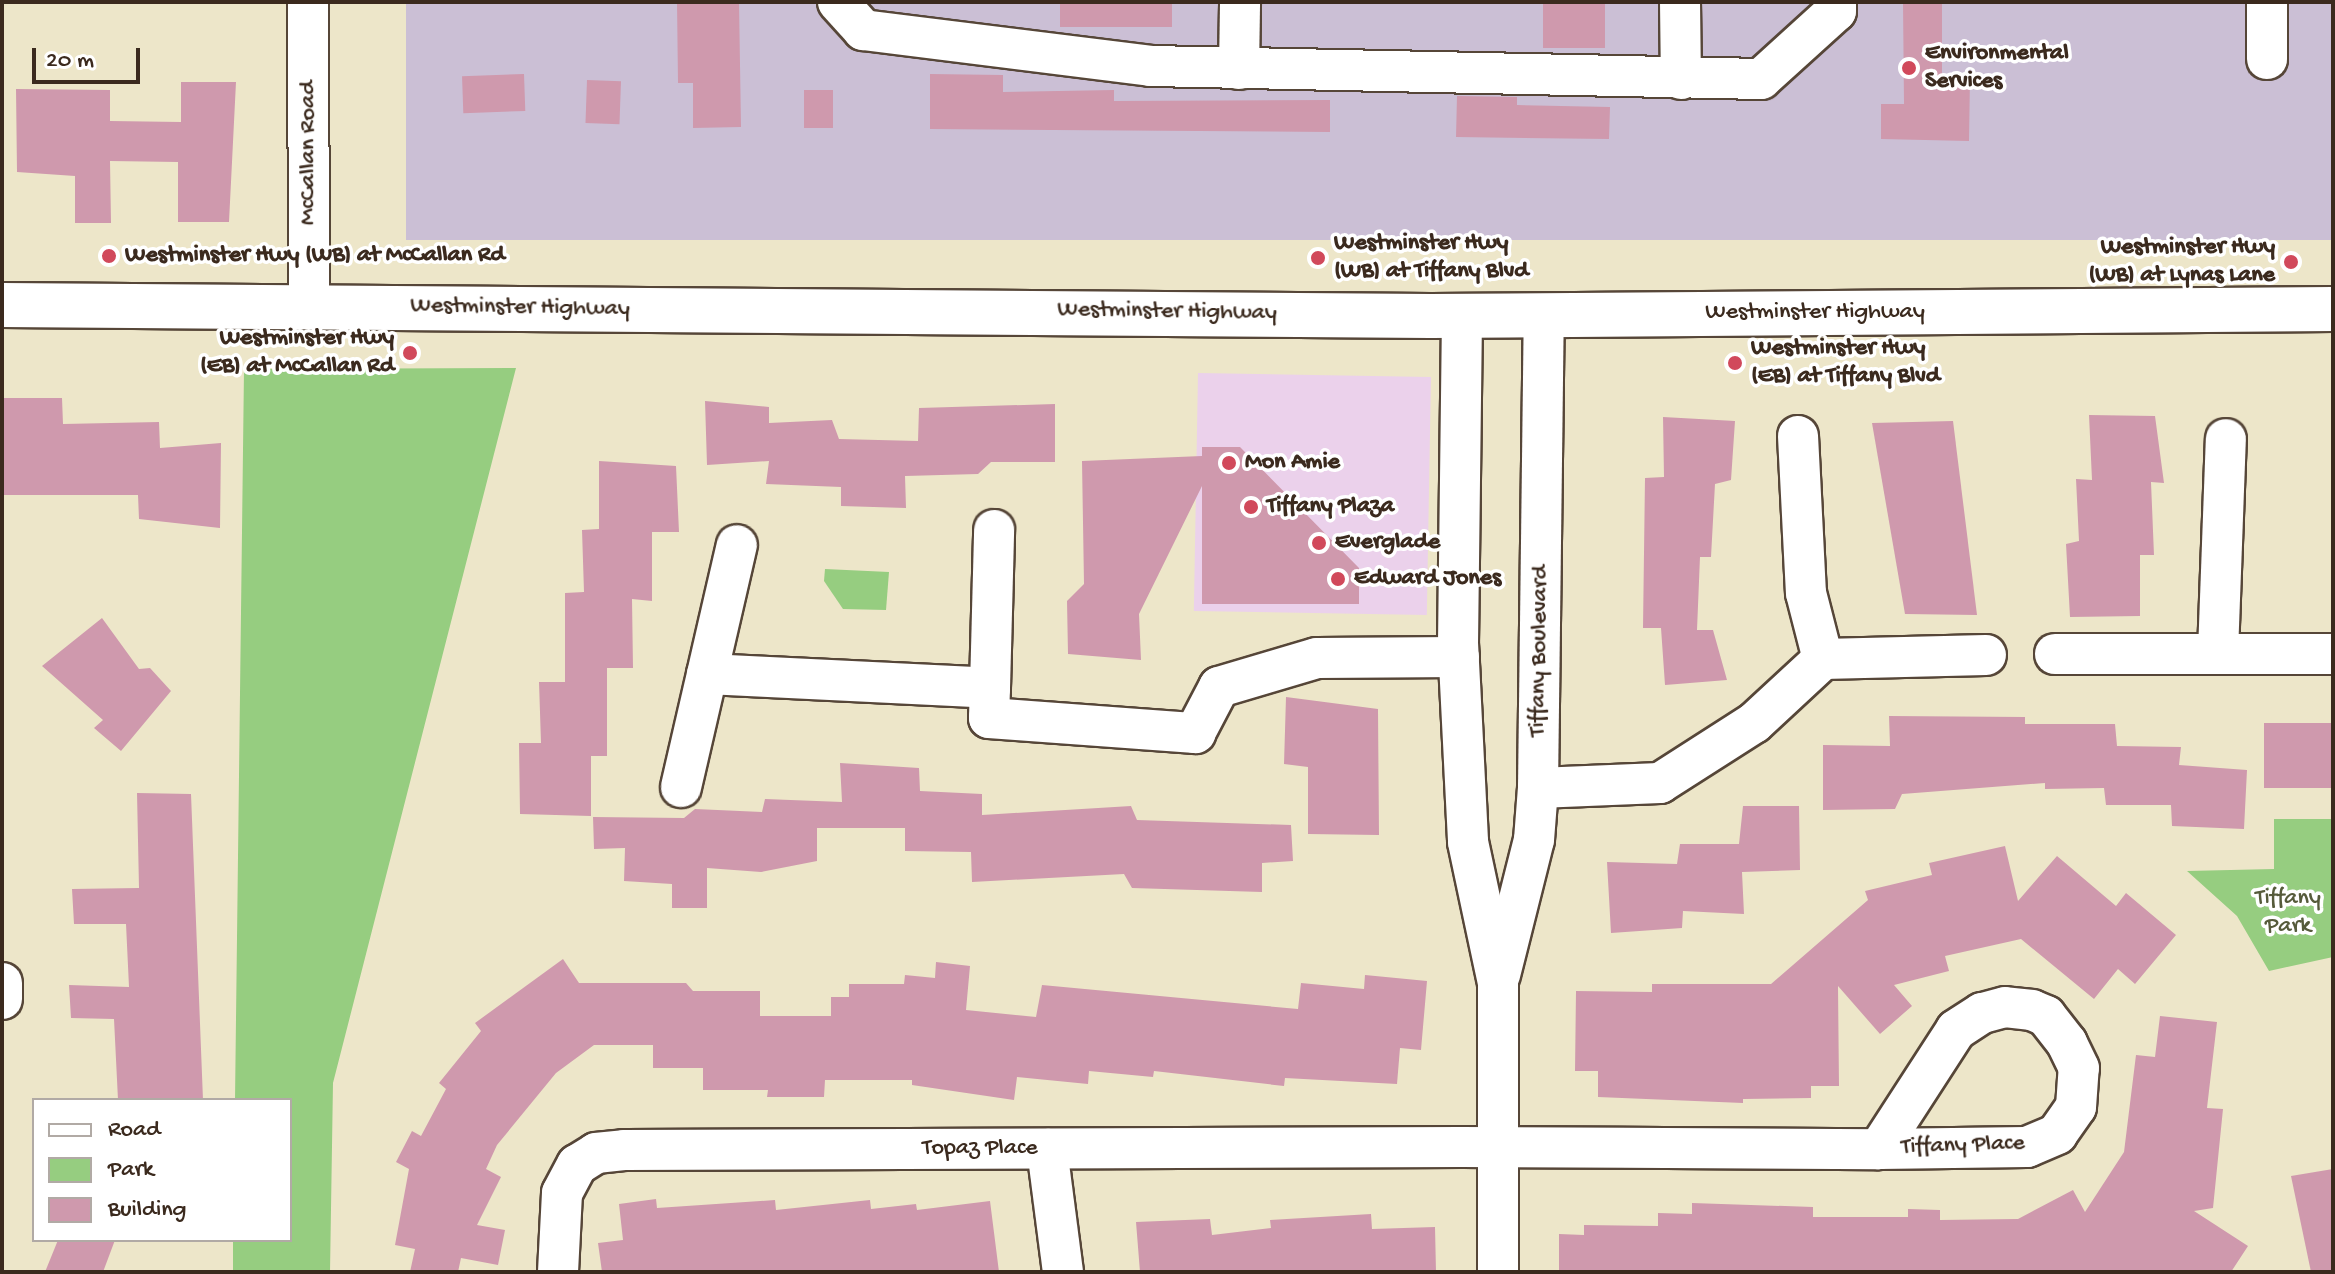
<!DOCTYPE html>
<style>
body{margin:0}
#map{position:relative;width:2335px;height:1274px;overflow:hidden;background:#ede6c9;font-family:"Gochi Hand",sans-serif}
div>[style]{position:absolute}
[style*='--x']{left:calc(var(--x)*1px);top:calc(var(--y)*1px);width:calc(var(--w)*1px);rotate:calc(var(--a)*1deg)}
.built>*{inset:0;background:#ebd1eb;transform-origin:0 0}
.industrial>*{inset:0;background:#cbbfd5;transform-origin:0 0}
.green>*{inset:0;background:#96cd80}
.building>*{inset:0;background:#cf99ad;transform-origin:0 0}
.roads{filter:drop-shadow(2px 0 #564638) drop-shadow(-2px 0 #564638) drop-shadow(0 2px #564638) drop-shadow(0 -2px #564638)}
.minor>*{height:40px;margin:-20px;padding:0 20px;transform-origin:20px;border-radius:20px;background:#fff}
.major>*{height:44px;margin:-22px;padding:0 22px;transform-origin:22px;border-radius:22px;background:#fff}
.dots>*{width:22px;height:22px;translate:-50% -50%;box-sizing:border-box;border:4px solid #fff;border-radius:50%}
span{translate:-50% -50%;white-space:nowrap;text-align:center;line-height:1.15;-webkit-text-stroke:7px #fff;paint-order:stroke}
.poi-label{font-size:24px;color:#3b2a1e;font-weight:700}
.left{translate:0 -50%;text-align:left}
.right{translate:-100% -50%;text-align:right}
.street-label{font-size:24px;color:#3b2a1e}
.park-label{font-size:24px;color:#565b3b}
.frame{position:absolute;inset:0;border:4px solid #3b2a1e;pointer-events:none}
.legend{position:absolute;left:32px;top:1098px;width:260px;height:144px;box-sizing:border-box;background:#fff;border:2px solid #b1aaa5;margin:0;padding:10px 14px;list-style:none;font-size:24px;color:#3b2a1e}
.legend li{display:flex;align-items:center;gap:16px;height:40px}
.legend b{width:40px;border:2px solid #b1aaa5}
.scale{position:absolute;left:32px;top:48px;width:108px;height:36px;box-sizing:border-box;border:4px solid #3b2a1e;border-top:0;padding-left:10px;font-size:24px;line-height:28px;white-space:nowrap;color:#3b2a1e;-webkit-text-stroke:6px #fff;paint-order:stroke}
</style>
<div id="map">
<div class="built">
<i style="left:1198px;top:373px;width:233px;height:238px;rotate:1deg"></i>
</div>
<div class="industrial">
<i style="left:406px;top:2px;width:1927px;height:238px"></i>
</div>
<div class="green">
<i style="clip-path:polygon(516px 368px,333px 1083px,330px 1272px,233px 1272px,233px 1240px,290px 1240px,290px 1100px,235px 1100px,244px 369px)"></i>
<i style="clip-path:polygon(825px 569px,889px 572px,886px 610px,843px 609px,824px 581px)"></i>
<i style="clip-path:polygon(2274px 819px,2333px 819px,2333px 957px,2269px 971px,2237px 916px,2187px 871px,2274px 869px)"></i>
</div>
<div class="building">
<i style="clip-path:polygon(677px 2px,739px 2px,741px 127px,693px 128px,693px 83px,678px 83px)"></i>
<i style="left:1060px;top:2px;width:112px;height:25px"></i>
<i style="left:1543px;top:2px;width:62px;height:46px"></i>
<i style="clip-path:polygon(1903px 2px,1942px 2px,1942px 77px,1970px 77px,1969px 141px,1881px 139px,1881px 104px,1904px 104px)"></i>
<i style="left:524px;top:74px;width:37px;height:62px;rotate:88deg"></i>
<i style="clip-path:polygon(930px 74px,1003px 75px,1003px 92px,1114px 90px,1114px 101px,1330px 100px,1330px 132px,930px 129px)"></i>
<i style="left:587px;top:80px;width:34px;height:43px;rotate:2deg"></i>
<i style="clip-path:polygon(181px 82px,236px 82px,229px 222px,178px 222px,178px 162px,110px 161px,111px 223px,75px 223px,75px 176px,17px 172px,16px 89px,110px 90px,110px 121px,181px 122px)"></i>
<i style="left:804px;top:90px;width:29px;height:38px"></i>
<i style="clip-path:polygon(1457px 96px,1517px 97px,1517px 105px,1610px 107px,1609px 139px,1456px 137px)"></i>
<i style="clip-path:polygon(2px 398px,62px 398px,63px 424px,159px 422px,160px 448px,221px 443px,220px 528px,139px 519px,138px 495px,2px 495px)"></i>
<i style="clip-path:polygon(705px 401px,769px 407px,769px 423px,832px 420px,839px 439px,918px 441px,919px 408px,1055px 404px,1055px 462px,991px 462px,978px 474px,905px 476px,906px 508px,841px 506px,841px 487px,766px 484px,769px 461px,707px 465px)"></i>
<i style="clip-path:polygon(2089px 415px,2155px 416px,2164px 483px,2151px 482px,2154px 555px,2140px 555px,2140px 616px,2070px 617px,2066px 544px,2079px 541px,2076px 479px,2092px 480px)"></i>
<i style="clip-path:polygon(1663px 417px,1735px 421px,1731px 480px,1715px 484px,1711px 557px,1700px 557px,1697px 630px,1713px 630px,1727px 680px,1665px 685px,1661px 628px,1643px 628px,1645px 478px,1664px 477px)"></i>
<i style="clip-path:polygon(1953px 421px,1977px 615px,1905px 614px,1872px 423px)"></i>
<i style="clip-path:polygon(1202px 447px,1240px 447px,1359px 568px,1359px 604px,1202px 604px,1202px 486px,1139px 614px,1141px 660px,1068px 654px,1067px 601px,1084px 584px,1082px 461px,1202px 456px)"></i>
<i style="clip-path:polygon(599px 461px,676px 466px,679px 532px,652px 532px,652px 601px,632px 599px,633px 668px,607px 668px,607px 756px,591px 756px,591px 816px,520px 814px,519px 743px,541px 743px,539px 682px,565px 682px,565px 593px,584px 592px,582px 530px,599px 529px)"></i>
<i style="clip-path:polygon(102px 618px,139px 669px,150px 668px,171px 691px,121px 751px,94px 728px,103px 720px,42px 666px)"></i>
<i style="clip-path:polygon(1286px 697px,1378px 709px,1379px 835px,1308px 834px,1308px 767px,1284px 764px)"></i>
<i style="clip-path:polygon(1889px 716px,2025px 717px,2025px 724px,2115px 724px,2117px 746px,2181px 747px,2179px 765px,2247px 770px,2244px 829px,2172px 826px,2171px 805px,2106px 805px,2104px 788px,2045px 789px,2045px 783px,1902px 794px,1895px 809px,1823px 810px,1823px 745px,1890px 746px)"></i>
<i style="left:2264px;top:723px;width:69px;height:65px"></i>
<i style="clip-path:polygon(840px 763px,919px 768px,920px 791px,982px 794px,982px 815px,1131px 806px,1137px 820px,1291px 825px,1293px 861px,1262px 863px,1262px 892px,1132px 888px,1124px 874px,972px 882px,971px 852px,905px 851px,905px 828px,817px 828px,817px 861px,761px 872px,707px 868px,707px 908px,672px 908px,672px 884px,624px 881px,625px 848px,594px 849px,593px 817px,684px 818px,695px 809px,762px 812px,765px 799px,842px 802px)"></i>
<i style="clip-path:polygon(137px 793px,191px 794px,203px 1100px,118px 1100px,114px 1019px,71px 1018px,69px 985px,129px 987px,126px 924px,74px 924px,72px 889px,139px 888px)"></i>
<i style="clip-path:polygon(1743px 806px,1799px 806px,1800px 870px,1742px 872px,1744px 914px,1683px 911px,1682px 928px,1611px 933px,1607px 862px,1677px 864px,1680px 844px,1739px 844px)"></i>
<i style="clip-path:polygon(2005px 846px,2018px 901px,2057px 856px,2116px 906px,2126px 893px,2176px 935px,2135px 984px,2118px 969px,2094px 999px,2021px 939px,1945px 956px,1949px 971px,1894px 985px,1912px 1006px,1880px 1034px,1838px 986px,1839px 1086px,1811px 1086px,1811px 1098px,1743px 1099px,1743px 1103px,1598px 1097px,1598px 1071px,1575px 1071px,1576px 991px,1652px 992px,1652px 984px,1771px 984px,1868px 900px,1865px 891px,1932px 875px,1929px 863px)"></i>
<i style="clip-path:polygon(563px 959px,579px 983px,686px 983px,693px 991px,760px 991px,760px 1016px,831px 1016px,831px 997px,849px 997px,849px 984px,904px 984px,905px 975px,935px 978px,936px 962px,970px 966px,966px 1010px,1036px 1017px,1042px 985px,1298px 1009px,1301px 983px,1364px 989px,1365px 975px,1427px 981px,1421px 1050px,1400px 1048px,1397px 1084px,1285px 1078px,1284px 1086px,1154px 1071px,1153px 1077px,1089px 1071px,1088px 1084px,1017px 1077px,1014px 1100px,912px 1085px,912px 1080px,825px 1080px,824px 1097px,767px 1097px,768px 1090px,703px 1090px,703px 1068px,653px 1068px,653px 1045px,594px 1045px,556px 1073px,497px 1145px,486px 1169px,501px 1177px,477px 1225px,505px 1230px,498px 1265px,461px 1258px,458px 1272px,410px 1272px,415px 1249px,395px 1245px,409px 1169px,396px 1162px,412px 1131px,421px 1136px,446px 1089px,439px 1083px,481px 1031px,475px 1023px)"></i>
<i style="clip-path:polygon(2160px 1016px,2217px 1022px,2207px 1108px,2223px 1109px,2213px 1208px,2194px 1211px,2248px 1246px,2231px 1272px,1559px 1272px,1559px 1234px,1584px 1235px,1584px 1225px,1658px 1226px,1658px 1213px,1692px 1214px,1692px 1203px,1813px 1207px,1813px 1217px,1908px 1217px,1908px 1209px,1940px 1210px,1940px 1220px,2018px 1219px,2073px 1190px,2085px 1212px,2124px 1152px,2136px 1055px,2155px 1057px)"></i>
<i style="clip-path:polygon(2333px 1169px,2333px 1272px,2311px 1272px,2291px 1176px)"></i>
<i style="clip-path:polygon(656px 1199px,657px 1208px,775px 1200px,776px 1210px,870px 1200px,871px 1209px,916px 1204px,917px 1210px,990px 1201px,999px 1272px,602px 1272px,598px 1243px,623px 1240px,619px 1204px)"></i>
<i style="clip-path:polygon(1371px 1214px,1372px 1229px,1435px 1227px,1436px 1272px,1140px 1272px,1136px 1222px,1210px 1219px,1212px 1235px,1271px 1228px,1270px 1220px)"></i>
<i style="clip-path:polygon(58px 1240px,115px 1240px,103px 1272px,45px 1272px)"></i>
</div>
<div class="roads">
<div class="minor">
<i style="--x:308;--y:2;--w:303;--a:89.8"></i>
<i style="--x:838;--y:2;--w:38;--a:48"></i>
<i style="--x:863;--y:30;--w:290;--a:7.1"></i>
<i style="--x:1151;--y:66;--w:610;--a:1.22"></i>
<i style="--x:1761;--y:79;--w:101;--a:-42.2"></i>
<i style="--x:1836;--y:11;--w:9;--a:-90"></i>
<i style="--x:1680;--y:2;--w:77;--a:89.3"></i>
<i style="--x:2267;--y:59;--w:57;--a:-90"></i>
<i style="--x:1239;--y:69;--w:67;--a:-89.1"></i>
<i style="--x:1462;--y:316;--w:327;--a:90.7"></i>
<i style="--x:1458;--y:643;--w:199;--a:87.1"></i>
<i style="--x:1468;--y:842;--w:144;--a:78"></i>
<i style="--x:1498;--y:983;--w:289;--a:90"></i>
<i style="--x:1798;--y:436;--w:157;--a:87.1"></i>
<i style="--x:1806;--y:593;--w:68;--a:75.6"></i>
<i style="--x:2218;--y:653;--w:214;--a:-87.9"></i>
<i style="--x:2055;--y:654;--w:278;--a:0"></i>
<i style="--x:707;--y:674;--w:283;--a:2.8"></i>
<i style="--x:990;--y:688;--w:30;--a:92"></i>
<i style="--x:989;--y:718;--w:207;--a:4.2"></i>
<i style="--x:1195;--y:733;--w:52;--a:-62.4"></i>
<i style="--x:1219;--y:687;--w:102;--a:-16.5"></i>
<i style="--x:1317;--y:658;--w:142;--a:-0.4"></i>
<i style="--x:990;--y:688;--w:158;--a:-88.5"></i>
<i style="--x:681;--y:787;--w:248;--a:-77"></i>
<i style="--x:1538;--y:788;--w:122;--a:-2.3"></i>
<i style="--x:1660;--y:783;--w:112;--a:-32.6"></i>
<i style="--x:1754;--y:723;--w:94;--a:-42.8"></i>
<i style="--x:1823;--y:659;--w:163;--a:-1.4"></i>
<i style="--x:1500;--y:975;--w:139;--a:-75.9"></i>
<i style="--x:1534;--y:840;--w:52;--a:-85.6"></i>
<i style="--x:1538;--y:788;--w:472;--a:-89.3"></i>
<i style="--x:2;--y:983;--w:16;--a:90"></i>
<i style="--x:1047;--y:1149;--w:124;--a:82.6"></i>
<i style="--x:558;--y:1272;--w:79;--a:-87.1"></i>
<i style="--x:562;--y:1193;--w:32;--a:-62"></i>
<i style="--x:577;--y:1165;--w:22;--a:-32"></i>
<i style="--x:596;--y:1153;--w:28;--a:-6"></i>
<i style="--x:624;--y:1150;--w:837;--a:-0.21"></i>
<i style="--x:1461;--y:1147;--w:418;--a:0.3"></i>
<i style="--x:1879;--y:1149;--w:148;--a:-0.8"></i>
<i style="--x:2027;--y:1147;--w:33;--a:-23"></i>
<i style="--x:2057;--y:1134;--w:33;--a:-55"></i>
<i style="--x:2076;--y:1107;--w:39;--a:-86"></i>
<i style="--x:2079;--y:1068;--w:28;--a:-116"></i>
<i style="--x:2067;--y:1043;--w:34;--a:-128"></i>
<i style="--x:2046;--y:1016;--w:15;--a:-157"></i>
<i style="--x:2032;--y:1010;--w:27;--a:-174"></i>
<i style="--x:2005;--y:1007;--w:24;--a:165"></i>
<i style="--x:1982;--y:1013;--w:31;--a:147"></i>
<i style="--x:1956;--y:1030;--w:142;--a:122.9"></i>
</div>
<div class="major">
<i style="--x:2;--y:305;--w:1429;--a:0.44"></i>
<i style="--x:1431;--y:316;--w:902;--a:-0.44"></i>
</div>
</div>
<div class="dots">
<i style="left:1909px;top:68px;background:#d1495b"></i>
<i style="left:109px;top:256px;background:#d1495b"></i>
<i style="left:1318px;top:258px;background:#d1495b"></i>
<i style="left:2291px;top:262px;background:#d1495b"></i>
<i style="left:410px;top:353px;background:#d1495b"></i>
<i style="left:1735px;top:363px;background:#d1495b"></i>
<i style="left:1229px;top:463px;background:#d1495b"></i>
<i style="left:1251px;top:507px;background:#d1495b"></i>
<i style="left:1319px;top:543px;background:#d1495b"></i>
<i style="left:1338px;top:579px;background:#d1495b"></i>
</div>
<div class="poi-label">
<span class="left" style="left:1925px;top:68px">Environmental<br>Services</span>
<span class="left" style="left:1334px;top:258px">Westminster Hwy<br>(WB) at Tiffany Blvd</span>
<span class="right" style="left:2275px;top:262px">Westminster Hwy<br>(WB) at Lynas Lane</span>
<span class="left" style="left:125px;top:256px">Westminster Hwy (WB) at McCallan Rd</span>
<span class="right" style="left:394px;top:353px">Westminster Hwy<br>(EB) at McCallan Rd</span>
<span class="left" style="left:1751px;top:363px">Westminster Hwy<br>(EB) at Tiffany Blvd</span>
<span class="left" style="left:1245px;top:463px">Mon Amie</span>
<span class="left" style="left:1267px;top:507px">Tiffany Plaza</span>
<span class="left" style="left:1335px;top:543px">Everglade</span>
<span class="left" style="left:1354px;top:579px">Edward Jones</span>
</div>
<div class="street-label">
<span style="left:309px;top:153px;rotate:-90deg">McCallan Road</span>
<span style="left:520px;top:308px;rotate:1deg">Westminster Highway</span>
<span style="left:1167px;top:312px;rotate:1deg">Westminster Highway</span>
<span style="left:1815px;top:313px">Westminster Highway</span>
<span style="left:1540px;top:651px;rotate:-89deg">Tiffany Boulevard</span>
<span style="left:1963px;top:1146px;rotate:-2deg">Tiffany Place</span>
<span style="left:980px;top:1149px">Topaz Place</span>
</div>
<div class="park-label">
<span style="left:2288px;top:913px">Tiffany<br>Park</span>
</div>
<div class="frame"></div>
<ul class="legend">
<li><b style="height:10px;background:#fff"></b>Road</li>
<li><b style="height:22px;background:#96cd80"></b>Park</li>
<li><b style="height:22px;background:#cf99ad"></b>Building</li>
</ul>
<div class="scale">20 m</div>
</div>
